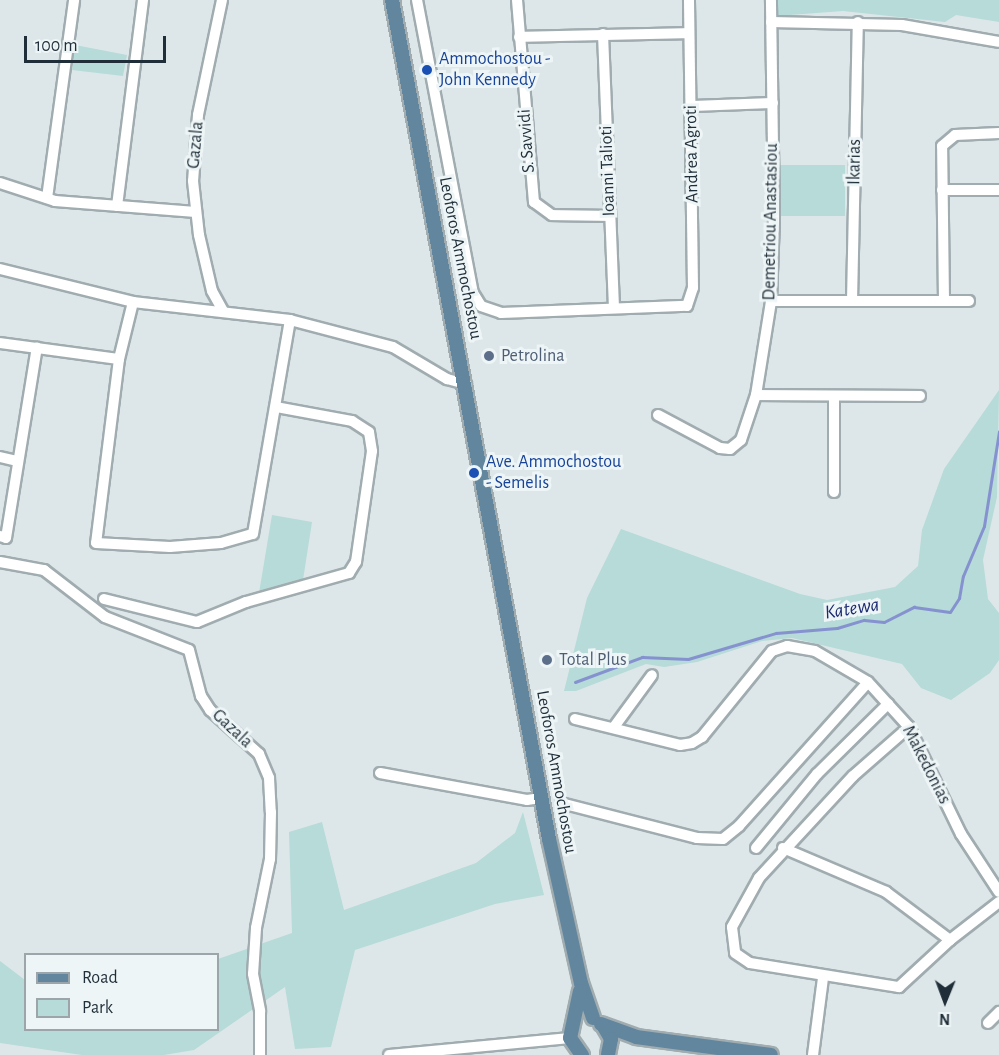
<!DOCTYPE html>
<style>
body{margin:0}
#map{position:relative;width:999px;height:1055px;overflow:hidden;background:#dde7e9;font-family:"Alegreya Sans",sans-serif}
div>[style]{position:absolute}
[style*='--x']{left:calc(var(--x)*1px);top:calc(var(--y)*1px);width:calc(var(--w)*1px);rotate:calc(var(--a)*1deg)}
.green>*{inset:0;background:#b6dbd8;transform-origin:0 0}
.stream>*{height:3px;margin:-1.5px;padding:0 1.5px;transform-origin:1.5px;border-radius:1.5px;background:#8592cf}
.roads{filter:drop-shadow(2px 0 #a0acb0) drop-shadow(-2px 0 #a0acb0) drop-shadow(0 2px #a0acb0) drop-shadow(0 -2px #a0acb0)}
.minor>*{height:10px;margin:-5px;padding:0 5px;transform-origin:5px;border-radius:5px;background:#fff}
.major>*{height:14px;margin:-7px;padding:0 7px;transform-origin:7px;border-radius:7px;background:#62869e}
.dots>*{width:16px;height:16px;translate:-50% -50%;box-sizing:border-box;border:3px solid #eef5f6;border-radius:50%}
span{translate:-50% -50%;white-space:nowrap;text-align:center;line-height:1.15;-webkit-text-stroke:6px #eef5f6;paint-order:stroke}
.transit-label{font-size:18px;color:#164399}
.left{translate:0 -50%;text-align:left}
.street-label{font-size:18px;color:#1f2e38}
.service-label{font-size:18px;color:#4e5e75}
.water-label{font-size:20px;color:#1b2a72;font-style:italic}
.legend{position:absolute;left:24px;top:953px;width:195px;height:78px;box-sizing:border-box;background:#eef5f6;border:2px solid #9ba5aa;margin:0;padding:8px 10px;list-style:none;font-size:18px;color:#1f2e38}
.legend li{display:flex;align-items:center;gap:12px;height:30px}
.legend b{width:30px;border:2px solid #9ba5aa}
.north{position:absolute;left:915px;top:971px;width:60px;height:60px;-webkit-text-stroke:4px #eef5f6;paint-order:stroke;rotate:181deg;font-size:16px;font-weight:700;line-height:24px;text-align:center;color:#1f2e38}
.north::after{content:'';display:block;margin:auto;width:21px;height:27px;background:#1f2e38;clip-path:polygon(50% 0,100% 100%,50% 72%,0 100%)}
.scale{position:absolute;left:24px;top:36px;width:142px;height:27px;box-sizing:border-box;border:3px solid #1f2e38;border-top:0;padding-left:8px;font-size:18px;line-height:21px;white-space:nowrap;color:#1f2e38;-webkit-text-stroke:4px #eef5f6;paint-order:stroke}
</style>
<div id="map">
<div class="green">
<i style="clip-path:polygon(775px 0,999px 0,999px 22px,956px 15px,945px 22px,843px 11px,776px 16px)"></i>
<i style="clip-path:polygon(75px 45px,127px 55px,123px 76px,72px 70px)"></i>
<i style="left:780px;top:165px;width:65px;height:51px"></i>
<i style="clip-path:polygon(999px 390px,997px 497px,983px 560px,988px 599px,999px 613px,999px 660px,990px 673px,951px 700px,921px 688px,902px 664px,792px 638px,762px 641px,697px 662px,664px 667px,646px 664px,576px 691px,564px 691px,587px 598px,621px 529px,800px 594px,827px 600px,895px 587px,918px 566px,922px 530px,944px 469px)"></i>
<i style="clip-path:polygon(272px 515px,312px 522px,303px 580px,259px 593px)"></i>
<i style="clip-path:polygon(523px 812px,544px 895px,495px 904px,355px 950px,331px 1047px,295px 1049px,285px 987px,194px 1050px,164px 1055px,82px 1055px,0 1043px,0 961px,25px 980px,26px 1030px,218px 1030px,218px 959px,292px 933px,289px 832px,322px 822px,344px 910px,476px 863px,515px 833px)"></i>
</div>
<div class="stream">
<i style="--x:575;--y:682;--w:72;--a:-20.5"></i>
<i style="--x:642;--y:657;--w:46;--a:2.5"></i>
<i style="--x:688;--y:659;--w:92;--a:-16.5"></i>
<i style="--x:776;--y:633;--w:61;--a:-4.7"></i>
<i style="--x:837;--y:628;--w:28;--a:-17"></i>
<i style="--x:864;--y:620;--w:20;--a:6"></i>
<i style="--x:884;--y:622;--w:34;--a:-27"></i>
<i style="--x:914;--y:607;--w:36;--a:8"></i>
<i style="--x:950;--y:612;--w:17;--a:-57"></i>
<i style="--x:959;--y:598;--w:22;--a:-80"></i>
<i style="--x:963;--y:576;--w:54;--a:-67.2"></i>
<i style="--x:984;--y:526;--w:96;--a:-81"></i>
</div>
<div class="roads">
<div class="minor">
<i style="--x:222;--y:0;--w:117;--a:101.8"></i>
<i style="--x:198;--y:115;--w:66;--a:94.3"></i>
<i style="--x:193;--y:181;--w:54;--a:83.7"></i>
<i style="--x:199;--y:235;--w:57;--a:76.9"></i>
<i style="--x:212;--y:291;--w:23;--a:61"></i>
<i style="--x:417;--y:0;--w:298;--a:79.2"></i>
<i style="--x:473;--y:293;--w:15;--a:58"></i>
<i style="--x:481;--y:306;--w:21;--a:19"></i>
<i style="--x:501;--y:313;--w:186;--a:-2.2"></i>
<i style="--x:687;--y:306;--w:19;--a:-72"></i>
<i style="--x:693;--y:288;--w:288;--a:-90.8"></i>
<i style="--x:517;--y:0;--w:203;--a:85.2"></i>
<i style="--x:534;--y:202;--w:22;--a:36"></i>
<i style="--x:552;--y:215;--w:57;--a:1"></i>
<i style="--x:771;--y:22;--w:131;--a:1.3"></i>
<i style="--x:902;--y:25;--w:98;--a:9.9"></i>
<i style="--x:603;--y:34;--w:273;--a:87.7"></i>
<i style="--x:519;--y:37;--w:170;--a:-1.3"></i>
<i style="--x:691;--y:106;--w:82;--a:-2.1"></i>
<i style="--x:0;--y:183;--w:58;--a:18.1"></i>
<i style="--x:55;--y:201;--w:141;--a:4.5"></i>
<i style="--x:942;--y:190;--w:57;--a:0"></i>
<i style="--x:47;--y:198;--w:200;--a:-82.2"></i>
<i style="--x:117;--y:206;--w:208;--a:-82.8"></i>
<i style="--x:0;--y:269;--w:137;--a:13.9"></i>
<i style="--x:133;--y:302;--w:158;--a:6.5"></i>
<i style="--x:290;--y:320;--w:106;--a:14.7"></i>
<i style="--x:393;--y:347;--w:63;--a:30.7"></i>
<i style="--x:447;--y:379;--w:20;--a:15"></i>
<i style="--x:771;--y:301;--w:198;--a:0"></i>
<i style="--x:852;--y:301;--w:279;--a:-88.8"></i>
<i style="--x:944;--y:301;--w:155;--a:-90.7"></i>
<i style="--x:942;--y:146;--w:17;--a:-40"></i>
<i style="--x:955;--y:135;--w:44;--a:-2.6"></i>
<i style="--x:133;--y:302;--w:59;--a:103.8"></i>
<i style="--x:119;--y:359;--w:185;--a:97.1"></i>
<i style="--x:96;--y:543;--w:74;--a:3.1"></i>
<i style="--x:170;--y:547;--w:51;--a:-4.5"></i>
<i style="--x:221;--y:543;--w:33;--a:-16"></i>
<i style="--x:253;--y:534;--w:217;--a:-80.2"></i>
<i style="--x:0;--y:343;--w:120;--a:7.7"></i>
<i style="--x:756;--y:395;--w:164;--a:0.3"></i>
<i style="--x:658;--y:415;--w:70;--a:28"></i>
<i style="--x:720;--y:448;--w:10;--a:6"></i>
<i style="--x:730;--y:449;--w:14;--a:-39"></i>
<i style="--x:741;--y:440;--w:47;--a:-71.6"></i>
<i style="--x:756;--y:395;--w:95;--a:-80.9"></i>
<i style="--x:771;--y:301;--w:82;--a:-87.9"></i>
<i style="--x:774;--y:219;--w:219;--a:-90.8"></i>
<i style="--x:0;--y:457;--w:18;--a:13"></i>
<i style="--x:834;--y:492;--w:96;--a:-90"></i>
<i style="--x:0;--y:536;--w:6;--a:18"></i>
<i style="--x:6;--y:538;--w:193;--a:-80.8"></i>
<i style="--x:0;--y:562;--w:45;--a:10.3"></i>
<i style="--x:44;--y:570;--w:77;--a:37.6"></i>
<i style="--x:105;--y:617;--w:90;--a:21.4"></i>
<i style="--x:189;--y:650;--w:48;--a:75.4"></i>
<i style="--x:201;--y:696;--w:17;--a:57"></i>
<i style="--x:210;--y:710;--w:66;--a:41.9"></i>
<i style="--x:259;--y:754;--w:26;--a:67"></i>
<i style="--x:269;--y:778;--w:34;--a:87"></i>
<i style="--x:271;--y:812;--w:47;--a:91.2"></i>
<i style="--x:270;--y:859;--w:70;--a:101.5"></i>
<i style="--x:256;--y:928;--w:46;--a:93.7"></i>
<i style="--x:253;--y:974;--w:38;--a:79"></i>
<i style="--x:260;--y:1011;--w:44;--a:90"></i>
<i style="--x:104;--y:599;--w:96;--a:13.9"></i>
<i style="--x:197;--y:622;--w:53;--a:-22.2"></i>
<i style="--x:246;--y:602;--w:107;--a:-15.7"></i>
<i style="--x:349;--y:573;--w:13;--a:-58"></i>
<i style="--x:356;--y:562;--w:112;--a:-81.8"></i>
<i style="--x:372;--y:451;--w:19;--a:-99"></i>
<i style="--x:369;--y:432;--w:20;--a:-147"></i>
<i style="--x:352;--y:421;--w:77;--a:-169.6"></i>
<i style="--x:575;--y:719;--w:108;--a:13.9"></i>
<i style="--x:680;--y:745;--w:12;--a:-9"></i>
<i style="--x:692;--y:743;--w:12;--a:-31"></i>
<i style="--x:702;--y:737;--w:111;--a:-50.9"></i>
<i style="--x:772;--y:651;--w:16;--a:-18"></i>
<i style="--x:787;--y:646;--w:28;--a:10"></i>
<i style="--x:815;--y:651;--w:61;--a:30.3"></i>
<i style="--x:868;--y:682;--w:61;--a:47.7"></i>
<i style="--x:909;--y:727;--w:119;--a:64.1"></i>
<i style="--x:961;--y:834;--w:69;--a:56.8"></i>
<i style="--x:614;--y:727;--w:64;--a:-53.8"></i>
<i style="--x:909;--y:727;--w:74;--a:138.8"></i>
<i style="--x:853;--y:776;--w:139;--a:132.7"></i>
<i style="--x:759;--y:878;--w:56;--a:118.9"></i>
<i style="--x:732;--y:927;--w:26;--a:83"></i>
<i style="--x:735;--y:953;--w:18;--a:34"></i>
<i style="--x:750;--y:963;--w:151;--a:9.2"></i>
<i style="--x:899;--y:987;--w:69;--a:-42.7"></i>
<i style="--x:950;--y:940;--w:62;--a:-37.8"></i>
<i style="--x:380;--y:773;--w:149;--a:10.4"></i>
<i style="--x:527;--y:800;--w:15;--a:-8"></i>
<i style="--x:561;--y:803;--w:140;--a:14.4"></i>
<i style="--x:697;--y:838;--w:26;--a:2"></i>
<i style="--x:723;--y:839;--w:21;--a:-39"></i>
<i style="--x:739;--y:826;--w:193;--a:-48.1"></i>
<i style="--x:756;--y:848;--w:96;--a:-50.5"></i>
<i style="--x:817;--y:774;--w:100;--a:-44.6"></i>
<i style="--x:783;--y:848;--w:112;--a:23.1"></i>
<i style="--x:886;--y:892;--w:80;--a:36.9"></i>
<i style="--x:988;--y:1023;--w:16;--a:-45"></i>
<i style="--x:389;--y:1055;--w:182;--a:-5.4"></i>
<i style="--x:813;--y:1055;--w:78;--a:-82.6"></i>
</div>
<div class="major">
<i style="--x:392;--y:0;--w:854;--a:79.4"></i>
<i style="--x:549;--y:839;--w:148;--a:77.5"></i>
<i style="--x:581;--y:983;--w:37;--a:71"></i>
<i style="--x:580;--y:991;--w:48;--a:102"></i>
<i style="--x:570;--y:1038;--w:21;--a:55"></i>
<i style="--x:601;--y:1024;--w:37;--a:20"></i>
<i style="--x:636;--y:1037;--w:136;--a:7.6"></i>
<i style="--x:603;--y:1025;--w:16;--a:60"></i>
<i style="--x:611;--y:1039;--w:16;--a:101"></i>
</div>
</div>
<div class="dots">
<i style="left:427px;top:70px;background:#1a4fb4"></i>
<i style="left:489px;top:356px;background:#5c6f8a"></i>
<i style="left:474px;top:473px;background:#1a4fb4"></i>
<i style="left:547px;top:660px;background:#5c6f8a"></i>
</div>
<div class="transit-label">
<span class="left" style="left:439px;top:70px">Ammochostou -<br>John Kennedy</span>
<span class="left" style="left:486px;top:473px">Ave. Ammochostou<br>- Semelis</span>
</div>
<div class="street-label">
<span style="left:527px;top:141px;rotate:-94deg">S. Savvidi</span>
<span style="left:196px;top:145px;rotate:-85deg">Gazala</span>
<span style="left:692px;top:154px;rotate:-91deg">Andrea Agroti</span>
<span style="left:855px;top:162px;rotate:-89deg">Ikarias</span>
<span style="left:608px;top:171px;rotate:-92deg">Ioanni Talioti</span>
<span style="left:771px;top:222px;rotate:-89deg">Demetriou Anastasiou</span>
<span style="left:460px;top:258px;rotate:79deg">Leoforos Ammochostou</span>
<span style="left:232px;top:729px;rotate:43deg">Gazala</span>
<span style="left:926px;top:765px;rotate:63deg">Makedonias</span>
<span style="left:556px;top:772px;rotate:80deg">Leoforos Ammochostou</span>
</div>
<div class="service-label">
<span class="left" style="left:501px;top:356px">Petrolina</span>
<span class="left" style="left:559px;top:660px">Total Plus</span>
</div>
<div class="water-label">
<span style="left:852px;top:609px;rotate:-9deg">Katewa</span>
</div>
<ul class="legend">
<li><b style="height:8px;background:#62869e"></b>Road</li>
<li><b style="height:16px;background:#b6dbd8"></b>Park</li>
</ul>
<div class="north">N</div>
<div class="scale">100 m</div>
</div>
